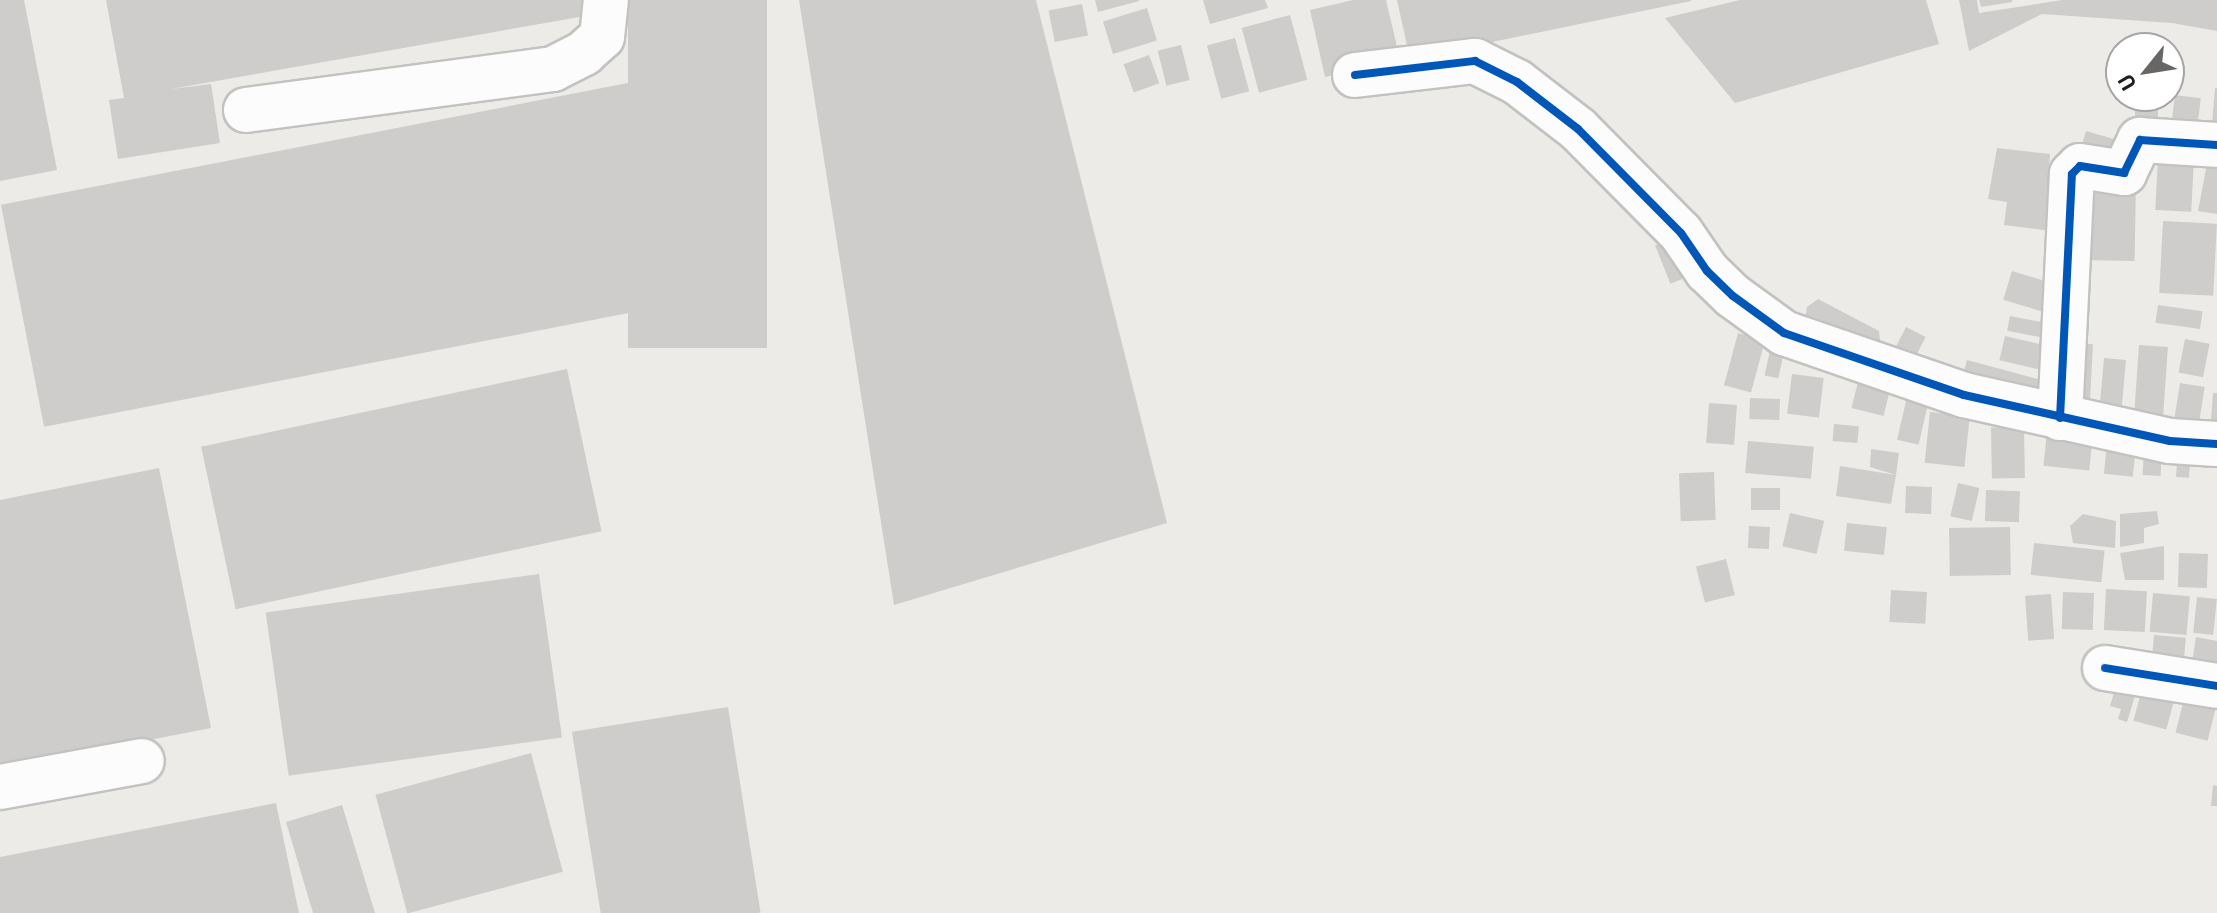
<!DOCTYPE html>
<style>
body{margin:0}
#map{position:relative;width:2217px;height:913px;overflow:hidden;background:#ecebe8;font-family:Barlow,sans-serif}
div>[style]{position:absolute}
[style*='--x']{left:calc(var(--x)*1px);top:calc(var(--y)*1px);width:calc(var(--w)*1px);rotate:calc(var(--a)*1deg)}
.building>*{inset:0;background:#cfcdcb;transform-origin:0 0}
.roads{filter:drop-shadow(2px 0 #c2c2c0) drop-shadow(-2px 0 #c2c2c0) drop-shadow(0 2px #c2c2c0) drop-shadow(0 -2px #c2c2c0)}
.minor>*{height:44px;margin:-22px;padding:0 22px;transform-origin:22px;border-radius:22px;background:#fcfcfc}
.cycleway>*{height:8px;margin:-4px;padding:0 4px;transform-origin:4px;border-radius:4px;background:#0057b8}
span{translate:-50% -50%;white-space:nowrap;text-align:center;line-height:1.15;-webkit-text-stroke:6px #fff;paint-order:stroke}
.north{position:absolute;left:2105px;top:32px;width:80px;height:80px;box-sizing:border-box;background:#fff;border:2px solid #a5a5a5;border-radius:50%;rotate:240deg;font-size:22px;font-weight:700;line-height:32px;text-align:center;color:#1f1f1f}
.north::after{content:'';display:block;margin:auto;width:28px;height:36px;background:#676665;clip-path:polygon(50% 0,100% 100%,50% 72%,0 100%)}
</style>
<div id="map">
<div class="building">
<i style="clip-path:polygon(0 0,24px 0,57px 170px,0 181px)"></i>
<i style="clip-path:polygon(106px 0,582px 0,585px 16px,171px 89px,211px 84px,220px 143px,118px 159px,109px 100px,124px 98px)"></i>
<i style="left:628px;top:0;width:139px;height:348px"></i>
<i style="clip-path:polygon(799px 0,1036px 0,1167px 523px,894px 605px)"></i>
<i style="clip-path:polygon(1095px 0,1139px 0,1139px 1px,1098px 12px)"></i>
<i style="clip-path:polygon(1203px 0,1265px 0,1268px 8px,1210px 24px)"></i>
<i style="clip-path:polygon(1353px 0,1386px 0,1400px 59px,1325px 77px,1310px 10px)"></i>
<i style="clip-path:polygon(1397px 0,1691px 0,1691px 1px,1410px 59px)"></i>
<i style="clip-path:polygon(1740px 0,1926px 0,1939px 44px,1735px 103px,1665px 18px)"></i>
<i style="clip-path:polygon(1959px 0,1977px 0,1979px 13px,2062px 0,2217px 0,2217px 31px,2172px 23px,2042px 14px,1969px 51px)"></i>
<i style="clip-path:polygon(1979px 0,2012px 0,2012px 2px,1981px 7px)"></i>
<i style="left:1082px;top:4px;width:32px;height:34px;rotate:79deg"></i>
<i style="left:1147px;top:8px;width:34px;height:46px;rotate:73deg"></i>
<i style="left:1290px;top:15px;width:67px;height:50px;rotate:75deg"></i>
<i style="left:1235px;top:38px;width:55px;height:29px;rotate:75deg"></i>
<i style="left:1181px;top:45px;width:36px;height:24px;rotate:76deg"></i>
<i style="left:1149px;top:55px;width:30px;height:27px;rotate:70deg"></i>
<i style="left:638px;top:81px;width:226px;height:649px;rotate:79deg"></i>
<i style="clip-path:polygon(2215px 88px,2217px 88px,2217px 138px,2211px 137px)"></i>
<i style="left:2175px;top:95px;width:26px;height:33px;rotate:7deg"></i>
<i style="left:2135px;top:96px;width:23px;height:29px"></i>
<i style="left:2086px;top:131px;width:37px;height:20px;rotate:16deg"></i>
<i style="clip-path:polygon(1997px 148px,2050px 154px,2049px 168px,2066px 171px,2059px 232px,2004px 225px,2007px 202px,1988px 199px)"></i>
<i style="left:2158px;top:158px;width:36px;height:52px;rotate:3deg"></i>
<i style="clip-path:polygon(2207px 164px,2217px 165px,2217px 214px,2198px 211px)"></i>
<i style="left:2085px;top:180px;width:51px;height:80px;rotate:1deg"></i>
<i style="left:2163px;top:221px;width:54px;height:72px;rotate:3deg"></i>
<i style="left:1669px;top:240px;width:41px;height:15px;rotate:68deg"></i>
<i style="left:2012px;top:271px;width:47px;height:30px;rotate:17deg"></i>
<i style="clip-path:polygon(1818px 299px,1879px 331px,1882px 357px,1804px 328px,1807px 307px)"></i>
<i style="left:2158px;top:305px;width:45px;height:18px;rotate:8deg"></i>
<i style="left:2010px;top:316px;width:41px;height:15px;rotate:11deg"></i>
<i style="left:1906px;top:327px;width:22px;height:27px;rotate:27deg"></i>
<i style="left:1738px;top:333px;width:28px;height:54px;rotate:15deg"></i>
<i style="left:2005px;top:336px;width:40px;height:25px;rotate:13deg"></i>
<i style="left:2185px;top:339px;width:25px;height:34px;rotate:11deg"></i>
<i style="left:2071px;top:343px;width:22px;height:63px;rotate:3deg"></i>
<i style="left:2139px;top:345px;width:29px;height:73px;rotate:4deg"></i>
<i style="left:1770px;top:350px;width:14px;height:26px;rotate:12deg"></i>
<i style="left:2104px;top:358px;width:22px;height:59px;rotate:5deg"></i>
<i style="left:1967px;top:360px;width:91px;height:28px;rotate:15deg"></i>
<i style="left:567px;top:369px;width:166px;height:374px;rotate:78deg"></i>
<i style="left:1792px;top:374px;width:32px;height:40px;rotate:7deg"></i>
<i style="left:1859px;top:378px;width:33px;height:31px;rotate:14deg"></i>
<i style="left:2180px;top:383px;width:25px;height:45px;rotate:9deg"></i>
<i style="clip-path:polygon(2213px 393px,2217px 393px,2217px 436px,2210px 435px)"></i>
<i style="left:1907px;top:397px;width:22px;height:44px;rotate:13deg"></i>
<i style="left:1750px;top:398px;width:30px;height:21px;rotate:2deg"></i>
<i style="left:1709px;top:403px;width:28px;height:40px;rotate:4deg"></i>
<i style="left:1930px;top:412px;width:40px;height:51px;rotate:6deg"></i>
<i style="left:1834px;top:424px;width:25px;height:17px;rotate:5deg"></i>
<i style="left:2024px;top:427px;width:51px;height:33px;rotate:89deg"></i>
<i style="left:2047px;top:432px;width:46px;height:34px;rotate:6deg"></i>
<i style="left:1748px;top:441px;width:66px;height:32px;rotate:5deg"></i>
<i style="left:2107px;top:444px;width:29px;height:30px;rotate:6deg"></i>
<i style="left:2144px;top:448px;width:18px;height:27px;rotate:3deg"></i>
<i style="left:2178px;top:448px;width:13px;height:29px;rotate:4deg"></i>
<i style="clip-path:polygon(1871px 449px,1899px 453px,1896px 475px,1891px 504px,1836px 496px,1840px 466px,1896px 475px,1870px 467px)"></i>
<i style="clip-path:polygon(159px 468px,211px 728px,0 769px,0 500px)"></i>
<i style="left:1714px;top:472px;width:48px;height:35px;rotate:88deg"></i>
<i style="left:1958px;top:483px;width:22px;height:34px;rotate:13deg"></i>
<i style="left:1906px;top:486px;width:26px;height:27px;rotate:2deg"></i>
<i style="left:1751px;top:488px;width:29px;height:22px"></i>
<i style="left:1986px;top:490px;width:34px;height:31px;rotate:2deg"></i>
<i style="clip-path:polygon(2157px 511px,2159px 524px,2144px 528px,2144px 543px,2120px 547px,2120px 514px)"></i>
<i style="left:1790px;top:513px;width:35px;height:34px;rotate:13deg"></i>
<i style="clip-path:polygon(2083px 514px,2116px 521px,2115px 548px,2073px 543px,2070px 526px)"></i>
<i style="left:1847px;top:523px;width:40px;height:28px;rotate:6deg"></i>
<i style="left:1749px;top:526px;width:21px;height:22px;rotate:3deg"></i>
<i style="left:2010px;top:527px;width:48px;height:61px;rotate:89deg"></i>
<i style="left:2034px;top:543px;width:71px;height:32px;rotate:6deg"></i>
<i style="clip-path:polygon(2164px 546px,2164px 580px,2125px 580px,2120px 553px)"></i>
<i style="left:2179px;top:553px;width:29px;height:34px;rotate:2deg"></i>
<i style="left:1726px;top:559px;width:37px;height:31px;rotate:76deg"></i>
<i style="left:539px;top:574px;width:165px;height:276px;rotate:82deg"></i>
<i style="left:2106px;top:589px;width:41px;height:41px;rotate:3deg"></i>
<i style="left:1891px;top:590px;width:36px;height:32px;rotate:3deg"></i>
<i style="left:2063px;top:592px;width:31px;height:37px;rotate:2deg"></i>
<i style="left:2153px;top:593px;width:37px;height:39px;rotate:5deg"></i>
<i style="left:2051px;top:594px;width:45px;height:26px;rotate:86deg"></i>
<i style="left:2197px;top:597px;width:20px;height:36px;rotate:6deg"></i>
<i style="left:2154px;top:635px;width:32px;height:33px;rotate:5deg"></i>
<i style="clip-path:polygon(2196px 637px,2217px 641px,2217px 679px,2190px 675px)"></i>
<i style="clip-path:polygon(2118px 680px,2138px 686px,2127px 722px,2118px 719px,2121px 709px,2110px 706px)"></i>
<i style="left:2143px;top:685px;width:34px;height:37px;rotate:15deg"></i>
<i style="left:2185px;top:695px;width:33px;height:39px;rotate:14deg"></i>
<i style="left:728px;top:707px;width:208px;height:158px;rotate:81deg"></i>
<i style="left:531px;top:753px;width:123px;height:161px;rotate:75deg"></i>
<i style="clip-path:polygon(2213px 785px,2217px 786px,2217px 806px,2211px 806px)"></i>
<i style="clip-path:polygon(276px 803px,299px 913px,0 913px,0 857px)"></i>
<i style="clip-path:polygon(342px 805px,375px 913px,313px 913px,286px 822px)"></i>
</div>
<div class="roads">
<div class="minor">
<i style="--x:1355;--y:75;--w:121;--a:-6.7"></i>
<i style="--x:1475;--y:61;--w:47;--a:26.6"></i>
<i style="--x:1517;--y:82;--w:77;--a:37.6"></i>
<i style="--x:1578;--y:129;--w:146;--a:45.3"></i>
<i style="--x:1681;--y:233;--w:46;--a:55.6"></i>
<i style="--x:1707;--y:271;--w:36;--a:44"></i>
<i style="--x:1733;--y:296;--w:63;--a:36"></i>
<i style="--x:1784;--y:333;--w:190;--a:19"></i>
<i style="--x:1964;--y:395;--w:211;--a:12.6"></i>
<i style="--x:2170;--y:441;--w:47;--a:3.7"></i>
<i style="--x:246;--y:110;--w:310;--a:-7.6"></i>
<i style="--x:553;--y:69;--w:35;--a:-27"></i>
<i style="--x:584;--y:53;--w:24;--a:-42"></i>
<i style="--x:602;--y:37;--w:37;--a:-84"></i>
<i style="--x:2060;--y:418;--w:244;--a:-87.2"></i>
<i style="--x:2072;--y:174;--w:11;--a:-45"></i>
<i style="--x:2080;--y:166;--w:45;--a:9"></i>
<i style="--x:2124;--y:173;--w:37;--a:-64"></i>
<i style="--x:2140;--y:140;--w:77;--a:3.7"></i>
<i style="--x:2105;--y:668;--w:113;--a:9.1"></i>
<i style="--x:0;--y:787;--w:144;--a:-10.4"></i>
</div>
</div>
<div class="cycleway">
<i style="--x:1355;--y:75;--w:121;--a:-6.7"></i>
<i style="--x:1475;--y:61;--w:47;--a:26.6"></i>
<i style="--x:1517;--y:82;--w:77;--a:37.6"></i>
<i style="--x:1578;--y:129;--w:146;--a:45.3"></i>
<i style="--x:1681;--y:233;--w:46;--a:55.6"></i>
<i style="--x:1707;--y:271;--w:36;--a:44"></i>
<i style="--x:1733;--y:296;--w:63;--a:36"></i>
<i style="--x:1784;--y:333;--w:190;--a:19"></i>
<i style="--x:1964;--y:395;--w:211;--a:12.6"></i>
<i style="--x:2170;--y:441;--w:47;--a:3.7"></i>
<i style="--x:2060;--y:418;--w:244;--a:-87.2"></i>
<i style="--x:2072;--y:174;--w:11;--a:-45"></i>
<i style="--x:2080;--y:166;--w:45;--a:9"></i>
<i style="--x:2124;--y:173;--w:37;--a:-64"></i>
<i style="--x:2140;--y:140;--w:77;--a:3.7"></i>
<i style="--x:2105;--y:668;--w:113;--a:9.1"></i>
</div>
<div class="north">U</div>
</div>
